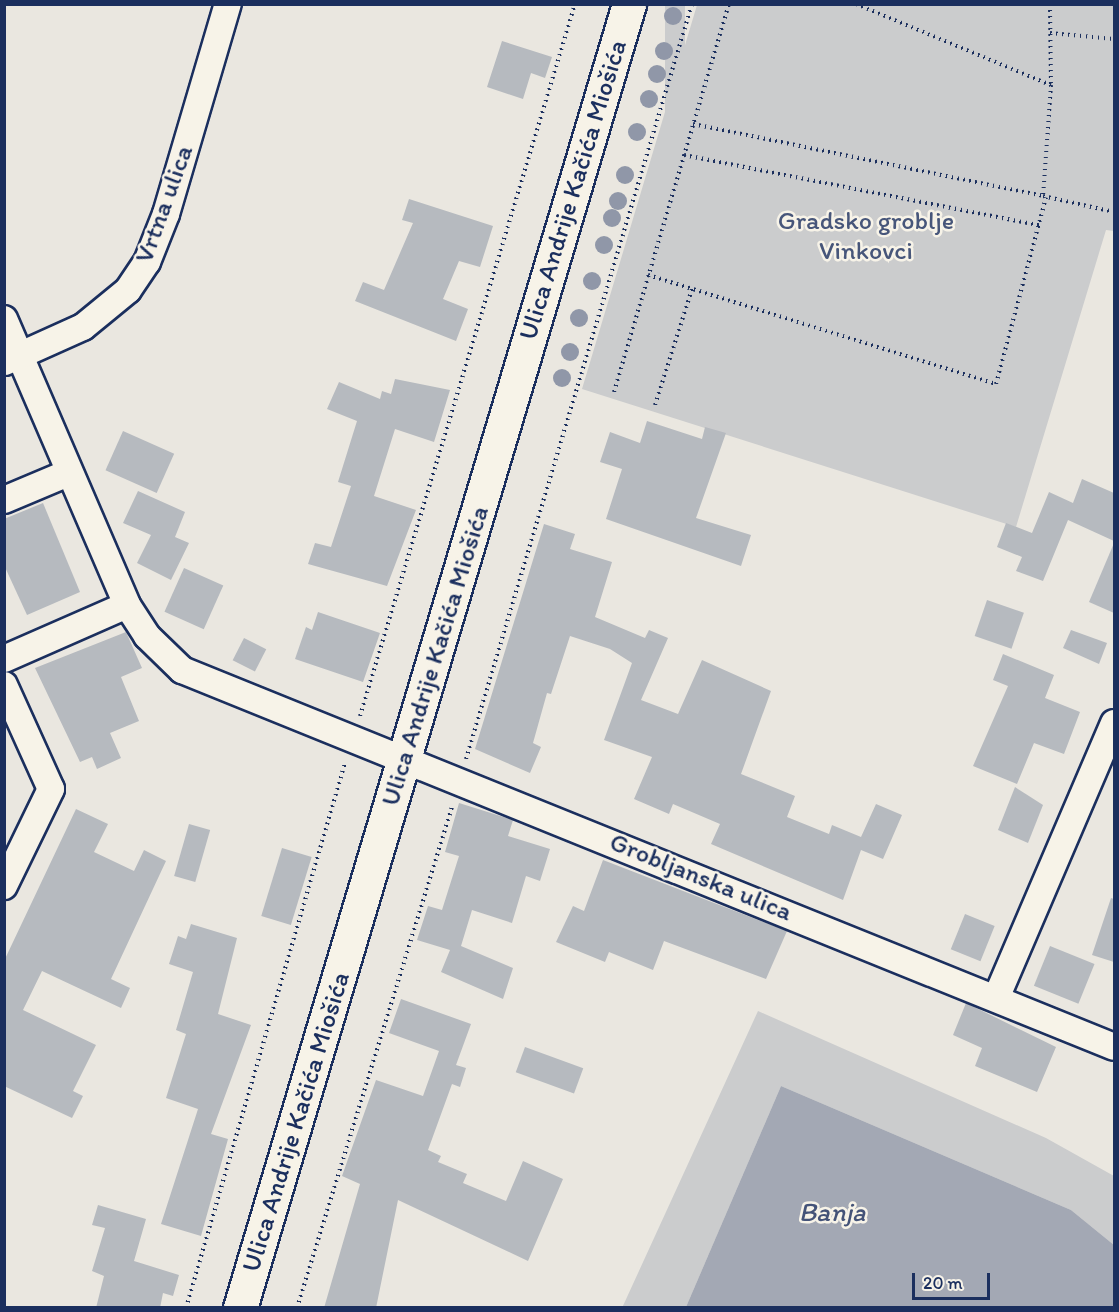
<!DOCTYPE html>
<meta charset="utf-8">
<style>
body{margin:0}
#map{position:relative;width:1119px;height:1312px;overflow:hidden;background:#eae7e0;font-family:Itim,sans-serif}
div>[style]{position:absolute}
[style*='--x']{left:calc(var(--x)*1px);top:calc(var(--y)*1px);width:calc(var(--w)*1px);rotate:calc(var(--a)*1deg)}
.green>*{inset:0;background:#cbcccd;transform-origin:0 0}
.water>*{inset:0;background:#a3a8b4}
.building>*{inset:0;background:#b6babf;transform-origin:0 0}
.path>*{height:4px;margin-top:-2px;transform-origin:0;background:repeating-linear-gradient(90deg,#1b2f5e 0 1.5px,transparent 0 6px)}
.roads{filter:drop-shadow(2px 0 #1b2f5e) drop-shadow(-2px 0 #1b2f5e) drop-shadow(0 2px #1b2f5e) drop-shadow(0 -2px #1b2f5e)}
.street>*{height:26px;margin:-13px;padding:0 13px;transform-origin:13px;border-radius:13px;background:#f7f3e8}
.secondary>*{height:33px;margin:-16.5px;padding:0 16.5px;transform-origin:16.5px;border-radius:16.5px;background:#f7f3e8}
.trees>*{width:18px;height:18px;margin:-9px;border-radius:50%;background:#9097a8}
span{translate:-50% -50%;white-space:nowrap;text-align:center;line-height:1.15;-webkit-text-stroke:5px #f7f3e8;paint-order:stroke}
.street-label{font-size:26px;color:#1b2f5e}
.park-label{font-size:26px;color:#47567a}
.water-label{font-size:27px;color:#445378;font-style:italic}
.frame{position:absolute;inset:0;border:6px solid #1b2f5e;pointer-events:none}
.scale{position:absolute;left:912px;top:1273px;width:78px;height:27px;box-sizing:border-box;border:3px solid #1b2f5e;border-top:0;padding-left:8px;font-size:18px;line-height:21px;white-space:nowrap;color:#1b2f5e;-webkit-text-stroke:4px #f7f3e8;paint-order:stroke}
</style>
<div id="map">
<div class="green">
<i style="left:665px;top:5px;width:20px;height:397px"></i>
<i style="clip-path:polygon(697px 5px,1114px 5px,1114px 231px,1106px 230px,1016px 527px,582px 389px)"></i>
<i style="clip-path:polygon(758px 1011px,1046px 1138px,1114px 1176px,1114px 1245px,1071px 1210px,781px 1086px,686px 1307px,622px 1308px)"></i>
</div>
<div class="water">
<i style="clip-path:polygon(781px 1086px,1071px 1210px,1114px 1245px,1114px 1307px,686px 1307px)"></i>
</div>
<div class="building">
<i style="clip-path:polygon(502px 41px,552px 57px,545px 78px,531px 73px,523px 99px,487px 87px)"></i>
<i style="clip-path:polygon(409px 199px,493px 226px,480px 267px,459px 261px,443px 299px,468px 309px,456px 341px,355px 301px,363px 282px,384px 290px,413px 223px,402px 220px)"></i>
<i style="clip-path:polygon(395px 379px,450px 390px,434px 442px,395px 429px,374px 496px,416px 510px,387px 586px,308px 564px,315px 543px,331px 547px,351px 486px,338px 482px,357px 421px,327px 409px,339px 382px,380px 399px,382px 391px,391px 394px)"></i>
<i style="clip-path:polygon(647px 421px,702px 439px,705px 427px,726px 433px,696px 518px,751px 535px,741px 566px,606px 519px,622px 469px,600px 462px,610px 432px,640px 443px)"></i>
<i style="left:123px;top:431px;width:56px;height:43px;rotate:24deg"></i>
<i style="clip-path:polygon(1082px 479px,1114px 493px,1114px 541px,1068px 520px,1043px 581px,1016px 571px,1022px 557px,997px 547px,1006px 523px,1032px 533px,1049px 492px,1073px 503px)"></i>
<i style="clip-path:polygon(138px 491px,185px 512px,175px 537px,189px 543px,171px 580px,137px 563px,151px 535px,123px 523px)"></i>
<i style="clip-path:polygon(43px 503px,80px 592px,27px 615px,4px 565px,4px 519px)"></i>
<i style="clip-path:polygon(544px 524px,575px 534px,570px 549px,612px 562px,595px 617px,645px 638px,649px 630px,668px 638px,641px 700px,678px 714px,702px 660px,771px 691px,741px 774px,795px 796px,787px 817px,829px 834px,832px 825px,861px 837px,876px 804px,902px 815px,883px 859px,861px 850px,843px 900px,711px 844px,720px 824px,673px 804px,669px 814px,634px 799px,652px 757px,604px 740px,632px 663px,610px 649px,570px 636px,551px 694px,547px 693px,533px 743px,541px 747px,530px 773px,475px 749px)"></i>
<i style="clip-path:polygon(1114px 543px,1114px 613px,1089px 602px)"></i>
<i style="left:184px;top:568px;width:43px;height:48px;rotate:24deg"></i>
<i style="left:987px;top:600px;width:39px;height:38px;rotate:19deg"></i>
<i style="clip-path:polygon(318px 612px,380px 633px,363px 682px,295px 659px,306px 627px,312px 630px)"></i>
<i style="clip-path:polygon(1071px 630px,1107px 643px,1099px 664px,1063px 648px)"></i>
<i style="clip-path:polygon(126px 632px,142px 668px,121px 677px,139px 721px,110px 733px,121px 758px,97px 769px,92px 757px,80px 762px,35px 668px)"></i>
<i style="left:244px;top:638px;width:25px;height:25px;rotate:27deg"></i>
<i style="clip-path:polygon(1003px 654px,1054px 675px,1045px 698px,1080px 712px,1064px 754px,1034px 743px,1017px 784px,973px 766px,1008px 686px,993px 680px)"></i>
<i style="clip-path:polygon(1015px 787px,1043px 805px,1028px 843px,998px 830px)"></i>
<i style="clip-path:polygon(459px 803px,513px 820px,508px 836px,550px 849px,540px 881px,526px 876px,512px 923px,472px 910px,461px 946px,513px 968px,503px 999px,441px 972px,450px 950px,417px 940px,428px 906px,442px 910px,459px 856px,445px 852px)"></i>
<i style="clip-path:polygon(76px 809px,108px 824px,94px 852px,134px 871px,144px 850px,166px 861px,111px 979px,130px 988px,121px 1008px,42px 971px,23px 1010px,96px 1045px,73px 1091px,83px 1096px,72px 1118px,4px 1086px,4px 961px)"></i>
<i style="left:189px;top:824px;width:22px;height:54px;rotate:16deg"></i>
<i style="left:282px;top:848px;width:31px;height:71px;rotate:17deg"></i>
<i style="clip-path:polygon(603px 860px,787px 931px,766px 979px,664px 941px,653px 970px,609px 952px,605px 962px,556px 942px,573px 906px,584px 911px)"></i>
<i style="clip-path:polygon(1111px 898px,1114px 899px,1114px 962px,1092px 955px)"></i>
<i style="left:965px;top:914px;width:32px;height:38px;rotate:22deg"></i>
<i style="clip-path:polygon(191px 924px,237px 938px,218px 1014px,251px 1025px,211px 1134px,228px 1139px,201px 1236px,161px 1224px,198px 1109px,166px 1098px,186px 1034px,176px 1030px,193px 972px,169px 964px,178px 936px,186px 939px)"></i>
<i style="left:1050px;top:946px;width:48px;height:43px;rotate:22deg"></i>
<i style="clip-path:polygon(401px 999px,471px 1024px,456px 1065px,466px 1068px,460px 1087px,452px 1084px,428px 1150px,441px 1156px,438px 1162px,467px 1174px,463px 1183px,506px 1201px,523px 1161px,563px 1179px,528px 1261px,398px 1200px,376px 1308px,324px 1308px,360px 1184px,342px 1176px,376px 1080px,423px 1096px,439px 1051px,389px 1033px)"></i>
<i style="clip-path:polygon(966px 1003px,1056px 1047px,1037px 1092px,975px 1066px,982px 1048px,953px 1035px)"></i>
<i style="left:525px;top:1047px;width:62px;height:27px;rotate:20deg"></i>
<i style="clip-path:polygon(98px 1205px,146px 1219px,134px 1261px,179px 1275px,173px 1296px,163px 1293px,160px 1308px,96px 1308px,104px 1276px,92px 1271px,105px 1228px,92px 1225px)"></i>
</div>
<div class="path">
<i style="--x:856;--y:4;--w:211;--a:22.6"></i>
<i style="--x:1051;--y:85;--w:111;--a:94.1"></i>
<i style="--x:1043;--y:196;--w:73;--a:12.7"></i>
<i style="--x:1050;--y:4;--w:81;--a:89.3"></i>
<i style="--x:1050;--y:33;--w:64;--a:5.4"></i>
<i style="--x:693;--y:124;--w:357;--a:11.6"></i>
<i style="--x:684;--y:155;--w:362;--a:11.2"></i>
<i style="--x:648;--y:275;--w:365;--a:17.4"></i>
<i style="--x:996;--y:384;--w:193;--a:-75"></i>
<i style="--x:614;--y:392;--w:405;--a:-73.5"></i>
<i style="--x:655;--y:405;--w:122;--a:-72.3"></i>
<i style="--x:360;--y:716;--w:744;--a:-73.2"></i>
<i style="--x:466;--y:759;--w:788;--a:-73.34"></i>
<i style="--x:186;--y:1308;--w:568;--a:-73.74"></i>
<i style="--x:297;--y:1308;--w:524;--a:-72.81"></i>
</div>
<div class="roads">
<div class="street">
<i style="--x:4;--y:319;--w:311;--a:66.7"></i>
<i style="--x:127;--y:605;--w:37;--a:57"></i>
<i style="--x:147;--y:636;--w:49;--a:44.2"></i>
<i style="--x:182;--y:670;--w:1005;--a:22.02"></i>
<i style="--x:5;--y:362;--w:85;--a:-24.2"></i>
<i style="--x:83;--y:327;--w:58;--a:-39.4"></i>
<i style="--x:128;--y:290;--w:34;--a:-56"></i>
<i style="--x:147;--y:262;--w:52;--a:-68.4"></i>
<i style="--x:166;--y:214;--w:219;--a:-73.6"></i>
<i style="--x:4;--y:500;--w:69;--a:-22.9"></i>
<i style="--x:4;--y:659;--w:134;--a:-23.7"></i>
<i style="--x:4;--y:685;--w:114;--a:65.7"></i>
<i style="--x:51;--y:789;--w:108;--a:115.9"></i>
<i style="--x:997;--y:996;--w:297;--a:-66.8"></i>
</div>
<div class="secondary">
<i style="--x:240;--y:1308;--w:1361;--a:-73.39"></i>
</div>
</div>
<div class="trees">
<i style="left:673px;top:16px"></i>
<i style="left:664px;top:51px"></i>
<i style="left:657px;top:74px"></i>
<i style="left:649px;top:99px"></i>
<i style="left:637px;top:132px"></i>
<i style="left:625px;top:175px"></i>
<i style="left:618px;top:201px"></i>
<i style="left:612px;top:218px"></i>
<i style="left:604px;top:245px"></i>
<i style="left:592px;top:281px"></i>
<i style="left:579px;top:318px"></i>
<i style="left:570px;top:352px"></i>
<i style="left:562px;top:378px"></i>
</div>
<div class="street-label">
<span style="left:573px;top:190px;rotate:-73deg">Ulica Andrije Kačića Miošića</span>
<span style="left:164px;top:204px;rotate:-70deg">Vrtna ulica</span>
<span style="left:435px;top:656px;rotate:-73deg">Ulica Andrije Kačića Miošića</span>
<span style="left:701px;top:877px;rotate:22deg">Grobljanska ulica</span>
<span style="left:296px;top:1122px;rotate:-73deg">Ulica Andrije Kačića Miošića</span>
</div>
<div class="park-label">
<span style="left:866px;top:236px">Gradsko groblje<br>Vinkovci</span>
</div>
<div class="water-label">
<span style="left:832px;top:1212px">Banja</span>
</div>
<div class="frame"></div>
<div class="scale">20 m</div>
</div>
